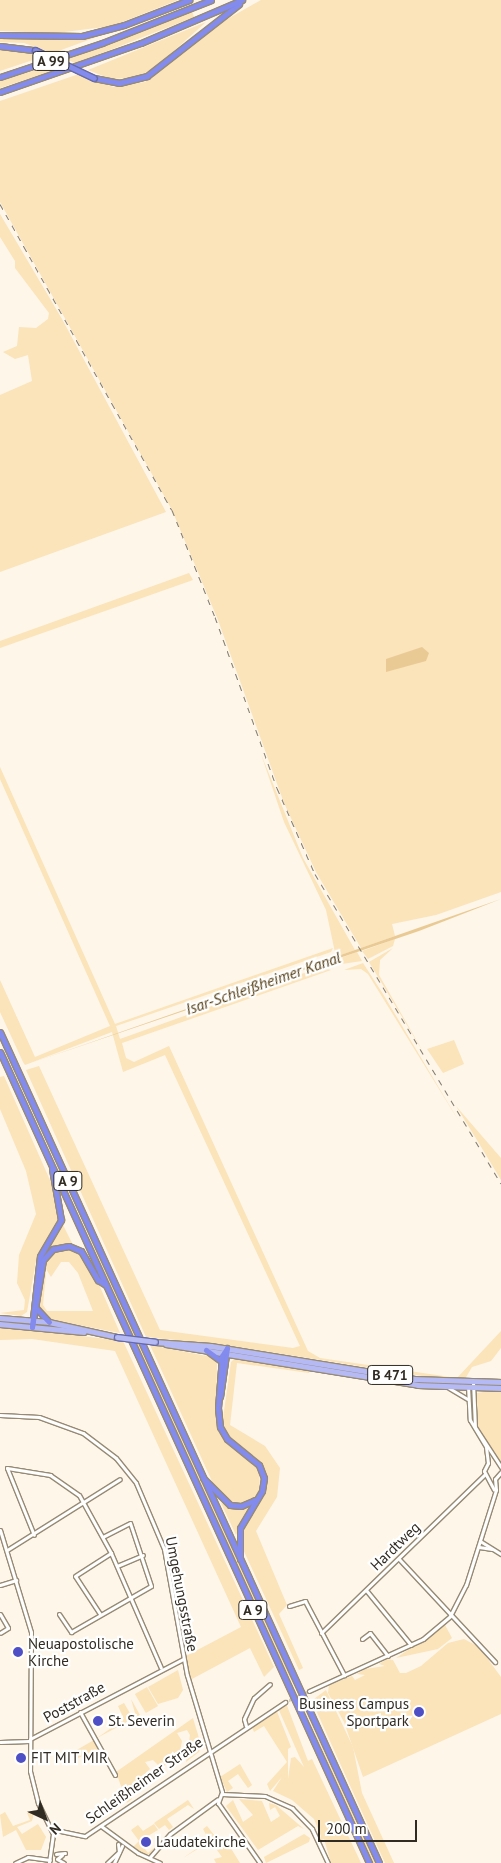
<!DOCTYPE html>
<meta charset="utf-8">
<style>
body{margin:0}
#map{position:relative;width:501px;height:1863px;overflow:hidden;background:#fef6e8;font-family:"PT Sans",sans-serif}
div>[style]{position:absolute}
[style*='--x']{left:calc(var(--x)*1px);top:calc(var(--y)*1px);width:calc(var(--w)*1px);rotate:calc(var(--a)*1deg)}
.green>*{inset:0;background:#fbe3ba;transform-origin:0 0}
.water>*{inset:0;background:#eaca94}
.minor-tunnel>*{height:3px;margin-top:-1.5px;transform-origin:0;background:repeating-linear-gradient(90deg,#d5cec1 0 3px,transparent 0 4.5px)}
.roads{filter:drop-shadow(1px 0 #968a75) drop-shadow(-1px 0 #968a75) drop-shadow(0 1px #968a75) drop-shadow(0 -1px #968a75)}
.minor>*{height:3px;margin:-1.5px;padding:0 1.5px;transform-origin:1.5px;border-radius:1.5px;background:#fff}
.major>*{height:4.5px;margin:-2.25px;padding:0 2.25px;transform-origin:2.25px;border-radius:2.25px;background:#b5b9f4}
.highway>*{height:5px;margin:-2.5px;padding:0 2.5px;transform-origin:2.5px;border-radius:2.5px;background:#838bed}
.rail>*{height:1px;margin-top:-0.5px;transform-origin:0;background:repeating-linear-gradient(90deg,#837c71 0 6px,transparent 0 12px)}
.bridges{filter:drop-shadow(1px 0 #666aa6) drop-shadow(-1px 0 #666aa6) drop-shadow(0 1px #666aa6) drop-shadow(0 -1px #666aa6)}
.major-bridge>*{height:4.5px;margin:-2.25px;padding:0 2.25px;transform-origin:2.25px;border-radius:2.25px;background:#b5b9f4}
.highway-bridge>*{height:5px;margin:-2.5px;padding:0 2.5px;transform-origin:2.5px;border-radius:2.5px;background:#838bed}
.dots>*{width:14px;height:14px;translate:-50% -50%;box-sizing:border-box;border:2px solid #fff;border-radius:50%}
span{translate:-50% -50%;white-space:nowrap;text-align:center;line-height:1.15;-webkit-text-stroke:4.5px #fff;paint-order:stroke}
.shield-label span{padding:1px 4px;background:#fff;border:1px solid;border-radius:4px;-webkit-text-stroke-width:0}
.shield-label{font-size:14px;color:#312c23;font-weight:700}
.street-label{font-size:15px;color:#312c23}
.poi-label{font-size:15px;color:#312c23}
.left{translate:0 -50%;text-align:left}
.right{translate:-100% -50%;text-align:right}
.water-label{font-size:16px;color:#543e14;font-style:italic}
.north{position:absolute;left:20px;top:1793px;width:50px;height:50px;-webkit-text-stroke:4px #fff;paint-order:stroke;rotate:137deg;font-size:14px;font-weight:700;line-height:20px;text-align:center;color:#312c23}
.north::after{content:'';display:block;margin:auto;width:18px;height:22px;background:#312c23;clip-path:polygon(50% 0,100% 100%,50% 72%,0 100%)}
.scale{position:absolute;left:318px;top:1820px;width:99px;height:22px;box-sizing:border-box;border:2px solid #312c23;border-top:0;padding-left:6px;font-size:15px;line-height:18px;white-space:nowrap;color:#312c23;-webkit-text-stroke:4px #fff;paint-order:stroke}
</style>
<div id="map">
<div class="green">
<i style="clip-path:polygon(0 0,178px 0,112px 26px,56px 33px,0 31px)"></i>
<i style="clip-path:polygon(261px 0,501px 0,501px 892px,436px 915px,392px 924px,395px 936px,361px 948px,316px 872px,284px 803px,218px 620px,172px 510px,0 202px,0 101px,79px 74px,113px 87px,145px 82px,217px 25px)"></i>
<i style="clip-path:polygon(189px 3px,53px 53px,24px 43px,0 42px,0 37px,88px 37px)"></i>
<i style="clip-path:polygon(192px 11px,194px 17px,110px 50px,75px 63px,66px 59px)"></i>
<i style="clip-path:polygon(206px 22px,157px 66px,138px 77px,111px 79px,88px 70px)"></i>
<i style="clip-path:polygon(0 48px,33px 52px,42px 57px,0 71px)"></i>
<i style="clip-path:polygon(56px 64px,64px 67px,0 88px,0 81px)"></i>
<i style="clip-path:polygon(0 214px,62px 319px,166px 512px,0 572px,0 395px,32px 381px,28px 355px,15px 359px,3px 352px,17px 346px,19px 327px,36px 328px,48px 319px,49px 313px,15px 268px,15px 261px,0 237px)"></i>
<i style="clip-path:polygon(189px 573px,193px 580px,0 648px,0 641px)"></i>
<i style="clip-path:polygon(261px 754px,303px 858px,355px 950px,336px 957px,326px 910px,284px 822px)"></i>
<i style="clip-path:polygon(0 767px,115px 1024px,333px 948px,331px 952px,116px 1026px,120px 1039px,321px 967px,331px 970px,122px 1043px,126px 1058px,134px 1062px,169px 1046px,308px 1351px,320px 1358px,457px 1378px,501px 1331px,501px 1348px,491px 1361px,472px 1367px,465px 1379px,435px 1378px,225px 1345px,146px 1337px,26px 1070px,39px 1066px,160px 1330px,293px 1348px,300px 1346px,165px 1055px,123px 1072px,112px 1032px,25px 1065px,23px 1062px,0 1012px,0 980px,35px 1057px,110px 1026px,0 779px)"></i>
<i style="clip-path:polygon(395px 939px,393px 946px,368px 959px,362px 951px)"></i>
<i style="clip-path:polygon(393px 948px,380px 960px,379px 975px,425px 1055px,369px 962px)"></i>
<i style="clip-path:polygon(357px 952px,362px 961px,335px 965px,335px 960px)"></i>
<i style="clip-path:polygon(363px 963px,383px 994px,460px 1123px,368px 974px,361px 969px,344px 970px)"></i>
<i style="clip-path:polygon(454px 1040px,464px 1064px,443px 1073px,427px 1049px)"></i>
<i style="clip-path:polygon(4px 1076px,53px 1187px,59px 1215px,54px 1230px,37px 1255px,27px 1312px,21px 1316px,0 1313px,24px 1310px,25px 1300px,17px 1283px,19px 1255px,36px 1214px,26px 1171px,0 1109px,0 1077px)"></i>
<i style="clip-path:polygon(456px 1106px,501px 1158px,501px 1180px,480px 1145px)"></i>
<i style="clip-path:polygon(63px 1177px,96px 1250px,135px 1336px,132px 1335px)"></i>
<i style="clip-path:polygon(63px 1225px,72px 1243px,56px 1246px,41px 1260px)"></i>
<i style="clip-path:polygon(66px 1247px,78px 1251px,94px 1273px,120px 1333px,53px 1320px,37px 1307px,41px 1272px,46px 1273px,43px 1305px,47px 1311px,93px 1311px,78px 1273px,69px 1262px,61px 1262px,51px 1277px,43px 1264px,55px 1250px)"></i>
<i style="clip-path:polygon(0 1326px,123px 1341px,274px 1667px,264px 1677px,250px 1648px,190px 1680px,186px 1656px,241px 1627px,115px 1351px,32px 1339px,0 1340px)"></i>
<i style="clip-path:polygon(136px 1343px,138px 1343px,297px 1691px,281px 1662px)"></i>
<i style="clip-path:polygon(150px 1345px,217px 1358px,216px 1424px,229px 1445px,259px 1468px,260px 1489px,253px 1500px,230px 1504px,216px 1490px)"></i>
<i style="clip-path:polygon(236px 1357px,310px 1367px,309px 1373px,237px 1363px,230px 1425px,265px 1446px,280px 1468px,277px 1497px,256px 1531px,287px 1605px,279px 1614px,303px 1668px,299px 1670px,241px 1545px,241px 1529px,262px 1496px,266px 1480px,260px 1462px,231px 1439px,222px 1425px,231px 1362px)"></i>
<i style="clip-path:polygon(501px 1389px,501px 1465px,478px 1427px,475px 1414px,477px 1393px)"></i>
<i style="clip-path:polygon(221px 1503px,234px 1508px,251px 1505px,236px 1535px)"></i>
<i style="clip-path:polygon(445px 1625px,452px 1638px,438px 1649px,396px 1658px)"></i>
<i style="clip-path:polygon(464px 1639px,479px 1647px,501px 1677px,501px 1714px,363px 1777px,344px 1722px,328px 1693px,329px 1685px,352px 1676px,355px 1680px,365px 1675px,357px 1674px,365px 1669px,385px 1666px,379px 1664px,387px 1659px,393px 1660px,400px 1673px,406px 1673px,421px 1666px,448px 1643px)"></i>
<i style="clip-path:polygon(178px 1670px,183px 1690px,178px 1698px,158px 1704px,148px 1687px)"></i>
<i style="left:147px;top:1687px;width:22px;height:14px;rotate:60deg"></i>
<i style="clip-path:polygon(326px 1690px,353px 1747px,362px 1793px,394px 1863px,385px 1863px,316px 1710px,319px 1708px,314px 1699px)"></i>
<i style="clip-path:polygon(131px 1699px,140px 1715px,97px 1738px,124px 1719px,118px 1706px,124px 1703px,131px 1715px,135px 1713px)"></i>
<i style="clip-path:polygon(300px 1699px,332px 1769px,375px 1863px,372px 1863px)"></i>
<i style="clip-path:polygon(286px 1703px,308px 1761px,312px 1759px,361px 1863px,331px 1863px,324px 1839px,319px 1841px,321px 1836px,314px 1819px,292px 1800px,273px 1791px,282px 1777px,270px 1791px,267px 1784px,287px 1762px,264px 1726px,254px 1732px,251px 1725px,276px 1709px,291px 1747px,288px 1749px,288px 1779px,291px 1758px,295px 1757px,304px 1767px,278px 1708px)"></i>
<i style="clip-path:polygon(193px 1718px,201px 1745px,199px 1752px,186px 1762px,190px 1735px,187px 1730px,177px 1733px,182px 1741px,179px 1756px,161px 1768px,153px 1760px,145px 1762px,150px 1769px,126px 1790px,132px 1799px,127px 1803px,116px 1772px)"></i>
<i style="clip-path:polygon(94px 1740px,102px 1758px,93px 1763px,87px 1754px,76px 1759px,75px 1751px)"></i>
<i style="clip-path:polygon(240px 1764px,252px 1785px,248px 1788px,238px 1774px,228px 1781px,233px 1788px,227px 1792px,220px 1777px)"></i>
<i style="clip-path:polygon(239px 1799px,262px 1801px,271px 1822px,280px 1816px,275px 1807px,270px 1810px,269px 1803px,276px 1805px,304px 1829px,298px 1826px,258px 1850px,226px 1806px,233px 1800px,243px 1822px,253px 1815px)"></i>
<i style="clip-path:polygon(188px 1800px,194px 1809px,188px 1805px,167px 1819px,173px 1827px,169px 1830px,165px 1825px,159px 1829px,154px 1823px)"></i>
<i style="clip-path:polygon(35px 1810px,32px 1821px,17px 1827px,22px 1834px,38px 1824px,46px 1837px,41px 1850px,26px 1850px,16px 1830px,3px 1837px,0 1815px,5px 1812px,13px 1826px,30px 1820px,27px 1813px)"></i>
<i style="clip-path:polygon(154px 1824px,158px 1830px,139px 1841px,148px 1853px,155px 1847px,150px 1854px,144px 1854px,133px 1847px,139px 1841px,131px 1830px,138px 1825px,143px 1831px)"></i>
<i style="clip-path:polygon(207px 1826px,222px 1845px,227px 1842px,240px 1863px,216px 1863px,214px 1859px,222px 1857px,212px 1843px,207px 1849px,204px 1845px,183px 1858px,209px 1840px,203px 1829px)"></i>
<i style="clip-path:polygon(304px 1834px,310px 1838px,309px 1842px,266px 1863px,264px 1857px)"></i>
</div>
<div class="water">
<i style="clip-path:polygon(422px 647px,429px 653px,426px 661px,386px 672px,386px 659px)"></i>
<i style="clip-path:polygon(501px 899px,419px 931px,25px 1065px,89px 1043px)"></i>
</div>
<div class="minor-tunnel">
<i style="--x:285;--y:1702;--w:26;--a:-25"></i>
</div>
<div class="roads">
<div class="minor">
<i style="--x:473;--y:1382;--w:45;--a:87.5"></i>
<i style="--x:475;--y:1427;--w:48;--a:57"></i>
<i style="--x:468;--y:1386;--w:34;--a:87"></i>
<i style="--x:470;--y:1420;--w:31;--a:59"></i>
<i style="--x:486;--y:1447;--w:16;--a:83"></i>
<i style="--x:488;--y:1463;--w:9;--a:117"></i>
<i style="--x:484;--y:1471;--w:21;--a:62"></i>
<i style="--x:449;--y:1388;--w:21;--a:31"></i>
<i style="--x:0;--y:1415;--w:39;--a:3"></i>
<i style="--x:39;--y:1417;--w:47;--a:20"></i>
<i style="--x:83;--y:1433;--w:41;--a:37.1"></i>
<i style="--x:116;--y:1458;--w:32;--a:51"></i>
<i style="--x:136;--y:1483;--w:72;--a:67"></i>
<i style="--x:164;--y:1549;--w:128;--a:79.7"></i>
<i style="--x:187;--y:1675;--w:122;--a:73.3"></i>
<i style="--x:222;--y:1792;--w:12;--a:110"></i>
<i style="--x:218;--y:1803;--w:73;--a:55"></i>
<i style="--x:7;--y:1468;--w:44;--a:9.2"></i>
<i style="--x:50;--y:1475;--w:35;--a:35"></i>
<i style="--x:79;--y:1495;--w:66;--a:61.1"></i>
<i style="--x:111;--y:1553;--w:125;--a:66.5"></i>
<i style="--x:7;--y:1468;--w:72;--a:68.1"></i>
<i style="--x:0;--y:1530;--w:107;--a:73.1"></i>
<i style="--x:31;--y:1632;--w:139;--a:90.4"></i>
<i style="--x:30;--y:1771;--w:33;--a:76"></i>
<i style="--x:38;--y:1803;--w:34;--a:64"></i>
<i style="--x:53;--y:1834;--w:29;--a:98"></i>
<i style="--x:480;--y:1541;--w:25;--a:32"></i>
<i style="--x:479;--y:1547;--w:13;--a:9"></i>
<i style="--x:7;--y:1550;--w:133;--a:-32.1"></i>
<i style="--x:399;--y:1559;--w:141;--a:47"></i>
<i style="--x:117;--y:1566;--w:28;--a:-23"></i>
<i style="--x:0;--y:1585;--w:17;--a:-17"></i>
<i style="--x:366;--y:1590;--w:71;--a:50.7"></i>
<i style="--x:289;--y:1606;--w:17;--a:-17"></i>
<i style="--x:305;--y:1601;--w:84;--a:62.2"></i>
<i style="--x:0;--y:1614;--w:16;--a:60"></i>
<i style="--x:8;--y:1628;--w:9;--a:148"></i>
<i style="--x:59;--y:1614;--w:22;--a:56"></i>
<i style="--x:71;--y:1632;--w:92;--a:-29.9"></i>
<i style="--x:151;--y:1586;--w:66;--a:-108.4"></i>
<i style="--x:130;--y:1523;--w:30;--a:153"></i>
<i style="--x:100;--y:1614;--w:45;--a:-123.3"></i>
<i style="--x:75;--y:1576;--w:43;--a:-32.6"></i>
<i style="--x:321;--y:1633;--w:228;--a:-44.1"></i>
<i style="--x:362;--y:1639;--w:10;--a:-37"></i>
<i style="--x:370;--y:1633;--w:29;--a:52"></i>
<i style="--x:309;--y:1691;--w:125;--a:-24.5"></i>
<i style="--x:423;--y:1639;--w:35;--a:-40"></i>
<i style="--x:450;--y:1616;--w:35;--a:-63"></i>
<i style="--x:466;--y:1585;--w:100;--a:-72.5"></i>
<i style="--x:496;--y:1490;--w:11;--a:-95"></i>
<i style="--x:495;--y:1479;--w:9;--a:-49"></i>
<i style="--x:80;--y:1712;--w:72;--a:60.9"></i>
<i style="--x:246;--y:1726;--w:7;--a:-106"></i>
<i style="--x:244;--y:1719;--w:23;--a:-65"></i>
<i style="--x:254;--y:1698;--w:21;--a:-41"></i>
<i style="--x:30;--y:1739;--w:173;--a:-27.6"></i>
<i style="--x:0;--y:1742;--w:29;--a:-2"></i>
<i style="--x:222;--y:1794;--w:43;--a:2.7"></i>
<i style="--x:265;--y:1796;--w:30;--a:24"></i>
<i style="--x:292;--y:1808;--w:29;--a:46"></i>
<i style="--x:312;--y:1829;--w:38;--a:65"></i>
<i style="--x:101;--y:1826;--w:46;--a:36.1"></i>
<i style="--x:138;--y:1853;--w:24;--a:24"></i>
<i style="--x:51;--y:1829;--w:35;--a:12"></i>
<i style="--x:85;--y:1836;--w:241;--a:-33.8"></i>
<i style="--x:56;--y:1854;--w:9;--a:-6"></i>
<i style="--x:62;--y:1855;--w:6;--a:141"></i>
<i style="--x:57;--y:1859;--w:8;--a:30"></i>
<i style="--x:150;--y:1857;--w:30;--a:-49"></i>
<i style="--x:170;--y:1834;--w:59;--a:-36.1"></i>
<i style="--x:15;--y:1863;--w:14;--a:-25"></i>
<i style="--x:28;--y:1857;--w:22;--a:8"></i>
<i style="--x:107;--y:1863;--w:16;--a:-43"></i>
<i style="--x:119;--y:1852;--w:8;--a:-97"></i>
<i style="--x:114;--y:1863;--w:19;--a:-65"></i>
</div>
<div class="major">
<i style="--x:0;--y:1318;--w:49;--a:4.7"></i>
<i style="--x:49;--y:1322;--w:70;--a:12.4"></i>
<i style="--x:0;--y:1324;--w:84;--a:5.4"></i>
<i style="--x:155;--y:1342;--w:56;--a:4.1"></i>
<i style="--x:211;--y:1346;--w:206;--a:9.2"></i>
<i style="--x:414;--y:1379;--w:87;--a:2"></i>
<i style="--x:166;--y:1344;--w:255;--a:9.2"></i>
<i style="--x:418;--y:1385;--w:83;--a:2.1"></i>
</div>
<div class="highway">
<i style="--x:0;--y:35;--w:82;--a:0.7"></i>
<i style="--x:82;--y:36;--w:43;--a:-14.7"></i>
<i style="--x:124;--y:25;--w:70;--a:-21"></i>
<i style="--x:0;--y:46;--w:35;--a:7"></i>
<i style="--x:0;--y:77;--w:108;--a:-18.4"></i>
<i style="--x:102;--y:43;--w:117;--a:-21.5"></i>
<i style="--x:94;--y:78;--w:25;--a:11"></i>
<i style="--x:119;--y:83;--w:29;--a:-14"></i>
<i style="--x:147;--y:76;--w:117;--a:-38"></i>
<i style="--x:0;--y:92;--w:149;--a:-19.2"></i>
<i style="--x:141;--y:43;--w:110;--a:-23.1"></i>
<i style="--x:0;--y:1032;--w:913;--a:65.48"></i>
<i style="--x:0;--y:1052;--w:891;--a:65.53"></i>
<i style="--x:36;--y:1308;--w:19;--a:47"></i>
<i style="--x:32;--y:1327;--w:71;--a:-83.6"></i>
<i style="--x:40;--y:1256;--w:42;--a:-59.7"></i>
<i style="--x:61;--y:1220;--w:52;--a:-100"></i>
<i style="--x:32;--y:1327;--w:68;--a:-80.7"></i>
<i style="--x:43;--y:1260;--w:15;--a:-48"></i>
<i style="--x:53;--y:1249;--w:16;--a:-11"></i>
<i style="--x:69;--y:1246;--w:13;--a:23"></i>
<i style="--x:81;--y:1251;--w:34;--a:60"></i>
<i style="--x:98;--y:1280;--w:9;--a:32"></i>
<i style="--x:206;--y:1350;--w:19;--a:36"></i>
<i style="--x:220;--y:1397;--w:49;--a:-81.9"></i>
<i style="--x:227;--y:1348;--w:9;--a:122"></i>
<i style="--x:222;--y:1356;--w:52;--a:94.4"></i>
<i style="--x:218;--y:1408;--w:19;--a:84"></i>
<i style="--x:220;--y:1427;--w:14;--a:60"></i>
<i style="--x:227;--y:1439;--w:41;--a:39.1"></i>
<i style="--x:259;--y:1465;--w:14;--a:69"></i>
<i style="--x:264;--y:1478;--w:13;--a:99"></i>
<i style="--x:262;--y:1491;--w:43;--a:120.7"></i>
<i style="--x:240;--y:1528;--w:31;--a:90"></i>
<i style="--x:203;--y:1478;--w:38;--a:45"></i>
<i style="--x:230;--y:1505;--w:11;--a:5"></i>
<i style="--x:241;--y:1506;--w:15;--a:-23"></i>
</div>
</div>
<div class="rail">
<i style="--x:0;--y:204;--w:351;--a:60.7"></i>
<i style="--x:172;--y:510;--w:115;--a:68.1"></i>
<i style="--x:215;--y:617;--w:182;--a:70.1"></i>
<i style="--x:277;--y:788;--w:94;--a:66.2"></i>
<i style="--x:315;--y:874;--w:361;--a:59"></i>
</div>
<div class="bridges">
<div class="major-bridge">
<i style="--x:117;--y:1337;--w:38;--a:7"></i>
</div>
<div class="highway-bridge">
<i style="--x:35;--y:50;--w:65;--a:25.4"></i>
</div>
</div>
<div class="dots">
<i style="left:18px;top:1652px;background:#4f4fc5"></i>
<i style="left:419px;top:1712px;background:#4f4fc5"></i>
<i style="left:98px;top:1721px;background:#4f4fc5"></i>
<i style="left:21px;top:1758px;background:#4f4fc5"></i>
<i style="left:146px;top:1842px;background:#4f4fc5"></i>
</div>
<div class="shield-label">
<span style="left:51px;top:61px">A 99</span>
<span style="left:68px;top:1181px">A 9</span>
<span style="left:390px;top:1375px">B 471</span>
<span style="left:253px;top:1610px">A 9</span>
</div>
<div class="street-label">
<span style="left:395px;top:1546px;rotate:-44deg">Hardtweg</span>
<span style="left:182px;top:1594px;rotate:79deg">Umgehungsstraße</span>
<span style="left:74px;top:1702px;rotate:-29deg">Poststraße</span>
<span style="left:144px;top:1780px;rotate:-35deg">Schleißheimer Straße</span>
</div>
<div class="poi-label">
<span class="left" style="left:28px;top:1652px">Neuapostolische<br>Kirche</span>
<span class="right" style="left:409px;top:1712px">Business Campus<br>Sportpark</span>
<span class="left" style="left:108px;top:1721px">St. Severin</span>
<span class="left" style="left:31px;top:1758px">FIT MIT MIR</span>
<span class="left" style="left:156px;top:1842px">Laudatekirche</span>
</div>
<div class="water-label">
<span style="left:263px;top:983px;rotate:-19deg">Isar-Schleißheimer Kanal</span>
</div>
<div class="north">N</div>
<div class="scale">200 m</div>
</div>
